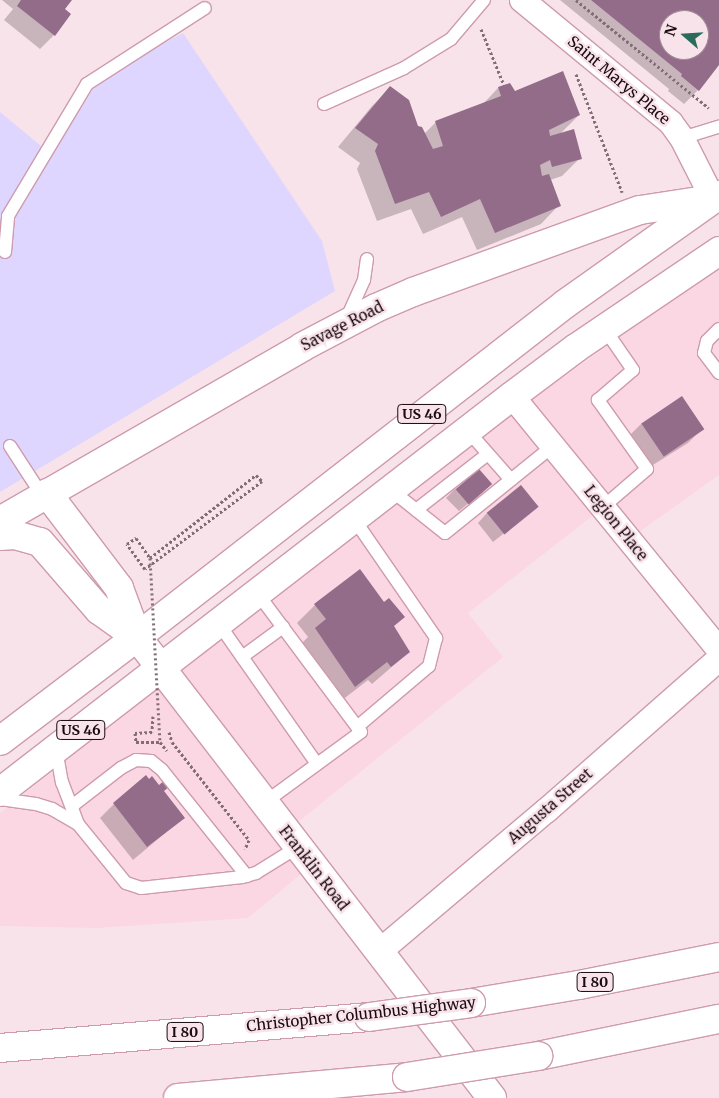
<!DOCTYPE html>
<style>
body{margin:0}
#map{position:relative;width:719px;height:1098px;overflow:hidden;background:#f9e3ea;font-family:Merriweather,serif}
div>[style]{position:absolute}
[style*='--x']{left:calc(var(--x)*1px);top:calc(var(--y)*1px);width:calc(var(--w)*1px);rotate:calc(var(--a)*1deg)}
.built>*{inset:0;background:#fbd6e3}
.green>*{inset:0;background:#ded6fe}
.shadow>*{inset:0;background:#0003}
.building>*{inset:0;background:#936c8a;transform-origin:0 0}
.path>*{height:3px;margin-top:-1.5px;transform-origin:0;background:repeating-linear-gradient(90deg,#816d74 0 2.5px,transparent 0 5px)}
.roads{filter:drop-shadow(1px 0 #ce9bae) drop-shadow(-1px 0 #ce9bae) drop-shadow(0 1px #ce9bae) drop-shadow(0 -1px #ce9bae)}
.service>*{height:12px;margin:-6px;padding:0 6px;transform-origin:6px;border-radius:6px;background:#fff}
.minor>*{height:24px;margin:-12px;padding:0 12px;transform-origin:12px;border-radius:12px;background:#fff}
.tertiary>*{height:28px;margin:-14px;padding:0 14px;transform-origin:14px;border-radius:14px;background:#fff}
.trunk>*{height:28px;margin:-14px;padding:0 14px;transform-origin:14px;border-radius:14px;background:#fff}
.motorway>*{height:28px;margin:-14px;padding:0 14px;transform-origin:14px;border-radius:14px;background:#fff}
.path-bridge>*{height:3px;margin-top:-1.5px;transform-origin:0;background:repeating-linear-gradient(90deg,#816d74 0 2.5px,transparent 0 5px)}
.bridges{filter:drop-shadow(1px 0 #ce9bae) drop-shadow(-1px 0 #ce9bae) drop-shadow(0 1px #ce9bae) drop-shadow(0 -1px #ce9bae)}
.motorway-bridge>*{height:28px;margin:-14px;padding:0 14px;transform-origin:14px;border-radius:14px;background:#fff}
span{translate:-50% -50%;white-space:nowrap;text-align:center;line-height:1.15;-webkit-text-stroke:5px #f9e3ea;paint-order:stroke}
.shield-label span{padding:1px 4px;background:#f9e3ea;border:1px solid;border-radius:4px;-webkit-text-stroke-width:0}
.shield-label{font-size:14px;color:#1a0910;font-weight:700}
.street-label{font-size:15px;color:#1a0910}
.north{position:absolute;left:659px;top:10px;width:50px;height:50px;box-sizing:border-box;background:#f9e3ea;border:1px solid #a08c93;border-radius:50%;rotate:289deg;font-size:14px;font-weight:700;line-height:20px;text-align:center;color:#1a0910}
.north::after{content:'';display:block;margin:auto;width:18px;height:22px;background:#2a6c5c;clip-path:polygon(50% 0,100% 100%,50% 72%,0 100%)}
</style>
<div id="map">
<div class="built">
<i style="clip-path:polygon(719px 266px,719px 475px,625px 542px,596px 513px,468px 613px,503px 657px,292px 827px,317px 861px,248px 918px,97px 928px,0 926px,0 813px,152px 692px,513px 413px)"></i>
</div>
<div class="green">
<i style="clip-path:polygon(183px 33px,322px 241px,335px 291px,0 492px,0 112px,52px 155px,93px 89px,156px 47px)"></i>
</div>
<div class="shadow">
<i style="clip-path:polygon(2px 0,70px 0,63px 9px,54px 35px,40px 49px,4px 20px,13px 9px)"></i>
<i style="clip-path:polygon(evenodd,560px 0,719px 0,719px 62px,698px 90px,684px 104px,668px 91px,669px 89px,560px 0,669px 20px,699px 20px,699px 50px,669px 50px,669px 20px)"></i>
<i style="clip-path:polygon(510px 84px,514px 93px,579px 115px,560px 134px,580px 158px,562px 176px,550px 180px,559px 205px,541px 224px,477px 250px,462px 217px,423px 234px,411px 209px,377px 221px,357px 169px,360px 163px,338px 147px,372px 106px,390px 88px,417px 127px,424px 134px,436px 122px,483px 104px,498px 88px)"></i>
<i style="clip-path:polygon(642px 423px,702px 429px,688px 443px,648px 468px,628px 437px)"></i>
<i style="clip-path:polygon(455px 489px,481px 493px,459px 511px,446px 498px)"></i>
<i style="clip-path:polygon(537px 507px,493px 542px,478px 523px,487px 513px)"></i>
<i style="clip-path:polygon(360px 571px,409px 652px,372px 684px,368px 680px,337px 704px,298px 647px,308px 637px,297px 623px,315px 605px)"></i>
<i style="clip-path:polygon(114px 804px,183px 818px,133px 860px,100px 818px)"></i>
</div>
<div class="building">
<i style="clip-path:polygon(21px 0,72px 0,65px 9px,71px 14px,55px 36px,17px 6px)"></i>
<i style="clip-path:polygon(evenodd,591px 0,719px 0,719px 65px,699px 91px,681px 76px,682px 74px,591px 0,669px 20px,699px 20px,699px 50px,669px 50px,669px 20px)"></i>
<i style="clip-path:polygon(563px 71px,580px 115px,549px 130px,550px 136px,574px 129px,582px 159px,552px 167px,550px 160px,540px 165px,542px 176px,549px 174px,561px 206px,495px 233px,480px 199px,441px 217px,429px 192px,395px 204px,375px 151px,378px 144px,355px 128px,390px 86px,409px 100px,418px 126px,422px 127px,433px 149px,443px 146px,435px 121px,501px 96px,498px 87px,510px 83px,515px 91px)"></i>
<i style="left:682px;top:396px;width:40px;height:49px;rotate:56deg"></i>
<i style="left:479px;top:469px;width:20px;height:31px;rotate:49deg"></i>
<i style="left:521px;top:485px;width:28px;height:44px;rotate:51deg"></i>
<i style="clip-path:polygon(360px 569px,384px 602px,389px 598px,405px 617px,394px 626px,410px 652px,391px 667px,387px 662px,355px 687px,315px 628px,326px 619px,314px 604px)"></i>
<i style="clip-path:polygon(146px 775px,149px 779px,152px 776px,159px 785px,165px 780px,170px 786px,164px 791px,185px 818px,147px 847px,113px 803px)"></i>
</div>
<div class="path">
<i style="--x:576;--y:0;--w:171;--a:39.1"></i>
<i style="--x:481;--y:29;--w:61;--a:67.7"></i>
<i style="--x:576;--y:74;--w:127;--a:68.7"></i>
<i style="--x:256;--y:475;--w:8;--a:45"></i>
<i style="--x:262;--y:481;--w:146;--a:143.1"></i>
<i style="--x:145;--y:569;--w:31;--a:-126"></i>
<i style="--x:127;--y:544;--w:11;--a:-34"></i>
<i style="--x:136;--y:538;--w:24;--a:55"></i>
<i style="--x:150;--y:558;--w:135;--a:-38.1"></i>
<i style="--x:153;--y:716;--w:16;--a:94"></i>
<i style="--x:152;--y:732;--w:17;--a:177"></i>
<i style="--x:135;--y:733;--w:9;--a:84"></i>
<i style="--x:136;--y:742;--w:24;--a:0"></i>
<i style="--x:160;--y:742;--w:11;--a:52"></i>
<i style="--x:169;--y:732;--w:10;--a:73"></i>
<i style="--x:172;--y:742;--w:125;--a:51.8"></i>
<i style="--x:249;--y:840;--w:10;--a:114"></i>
</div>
<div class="roads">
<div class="service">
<i style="--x:324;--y:104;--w:88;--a:-24.2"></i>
<i style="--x:404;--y:68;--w:55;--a:-31.7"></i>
<i style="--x:451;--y:39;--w:51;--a:-49.8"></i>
<i style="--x:682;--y:138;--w:39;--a:-17"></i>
<i style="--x:5;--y:252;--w:36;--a:-85"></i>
<i style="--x:8;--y:216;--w:154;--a:-59.1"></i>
<i style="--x:87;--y:84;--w:140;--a:-32.8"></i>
<i style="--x:346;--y:320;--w:44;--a:-65.8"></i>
<i style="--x:364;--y:280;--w:21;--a:-82"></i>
<i style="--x:719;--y:329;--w:17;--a:135"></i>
<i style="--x:707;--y:341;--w:12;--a:104"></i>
<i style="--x:704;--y:353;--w:25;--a:53"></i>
<i style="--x:468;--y:431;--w:65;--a:48.7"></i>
<i style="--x:10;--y:446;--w:48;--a:57"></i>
<i style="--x:36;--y:486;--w:13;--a:32"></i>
<i style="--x:391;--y:490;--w:69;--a:38.5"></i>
<i style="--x:445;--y:533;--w:139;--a:-38.9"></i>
<i style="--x:603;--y:507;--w:58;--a:-40.8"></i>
<i style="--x:647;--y:469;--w:85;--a:-125.4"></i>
<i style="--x:598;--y:400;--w:46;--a:-40.6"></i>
<i style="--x:633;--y:370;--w:51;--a:-124.6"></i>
<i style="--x:416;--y:510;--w:91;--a:-37.9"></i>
<i style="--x:354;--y:519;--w:145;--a:55.4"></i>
<i style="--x:436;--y:638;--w:29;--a:104"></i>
<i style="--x:429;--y:666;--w:94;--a:139.7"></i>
<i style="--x:258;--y:594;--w:172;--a:53.3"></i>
<i style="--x:361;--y:732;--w:120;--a:143.8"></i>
<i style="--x:219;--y:624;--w:171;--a:55"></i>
<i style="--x:242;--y:657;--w:51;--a:-36.2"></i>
<i style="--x:56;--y:749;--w:34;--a:80"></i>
<i style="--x:62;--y:782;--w:45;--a:69.1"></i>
<i style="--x:78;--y:824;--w:76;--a:50.9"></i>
<i style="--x:126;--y:883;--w:16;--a:18"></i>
<i style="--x:141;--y:888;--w:102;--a:-6.2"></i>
<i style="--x:242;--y:877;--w:15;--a:-16"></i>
<i style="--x:256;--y:873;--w:49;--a:-31.8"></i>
<i style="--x:0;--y:799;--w:36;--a:8"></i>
<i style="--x:36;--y:804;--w:17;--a:17"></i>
<i style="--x:52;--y:809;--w:30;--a:30"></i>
<i style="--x:72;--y:806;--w:62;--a:-37.8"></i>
<i style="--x:121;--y:768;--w:17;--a:-28"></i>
<i style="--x:136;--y:760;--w:15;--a:4"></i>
<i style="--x:151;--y:761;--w:14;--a:39"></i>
<i style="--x:162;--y:770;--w:136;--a:51.3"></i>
</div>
<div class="minor">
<i style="--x:522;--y:0;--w:193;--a:39.5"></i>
<i style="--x:671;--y:123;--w:19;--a:54"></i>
<i style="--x:682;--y:138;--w:68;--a:63.1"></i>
<i style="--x:512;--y:396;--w:328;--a:50.8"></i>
<i style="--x:380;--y:951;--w:219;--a:-40.2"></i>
<i style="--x:547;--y:810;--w:229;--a:-41.3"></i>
</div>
<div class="tertiary">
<i style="--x:47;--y:493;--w:119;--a:52.8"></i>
<i style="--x:119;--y:588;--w:52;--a:69.8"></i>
<i style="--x:137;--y:637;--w:582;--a:52.4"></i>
<i style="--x:0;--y:521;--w:349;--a:-29.9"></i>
<i style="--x:302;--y:347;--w:84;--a:-27.8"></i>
<i style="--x:376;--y:308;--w:40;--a:-23.4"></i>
<i style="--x:413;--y:292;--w:241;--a:-19.9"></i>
<i style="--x:640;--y:210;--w:74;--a:-8.6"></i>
<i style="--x:0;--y:536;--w:15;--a:-4"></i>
<i style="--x:15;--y:535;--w:26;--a:16"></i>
<i style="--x:40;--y:542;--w:90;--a:49.1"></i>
<i style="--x:99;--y:610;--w:47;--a:35.4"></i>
</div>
<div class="trunk">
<i style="--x:0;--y:741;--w:172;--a:-37.2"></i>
<i style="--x:137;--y:637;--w:542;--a:-37.88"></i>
<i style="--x:565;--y:304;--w:189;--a:-35.3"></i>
<i style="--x:0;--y:792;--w:647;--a:-37.72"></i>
<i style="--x:512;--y:396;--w:80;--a:-36.9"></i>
<i style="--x:576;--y:348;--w:173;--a:-34.1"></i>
</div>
<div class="motorway">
<i style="--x:471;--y:1003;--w:109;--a:-9.5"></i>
<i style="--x:579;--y:985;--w:143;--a:-11.3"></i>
<i style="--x:0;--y:1048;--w:370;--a:-4.8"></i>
<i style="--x:538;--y:1056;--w:185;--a:-11.6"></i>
<i style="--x:178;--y:1098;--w:230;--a:-5.2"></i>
</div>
</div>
<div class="path-bridge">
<i style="--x:150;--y:558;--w:184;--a:86.9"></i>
</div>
<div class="bridges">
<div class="motorway-bridge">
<i style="--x:369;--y:1017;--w:103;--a:-7.8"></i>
<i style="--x:407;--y:1077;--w:133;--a:-9.1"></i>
</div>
</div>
<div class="shield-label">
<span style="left:422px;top:414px">US 46</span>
<span style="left:81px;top:730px">US 46</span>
<span style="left:595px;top:982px">I 80</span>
<span style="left:185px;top:1032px">I 80</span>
</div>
<div class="street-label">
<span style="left:619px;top:80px;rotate:40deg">Saint Marys Place</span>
<span style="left:342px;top:326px;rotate:-27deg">Savage Road</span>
<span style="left:616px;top:523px;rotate:51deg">Legion Place</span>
<span style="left:550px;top:806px;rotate:-41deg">Augusta Street</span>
<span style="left:314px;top:868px;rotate:52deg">Franklin Road</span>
<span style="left:361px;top:1014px;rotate:-6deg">Christopher Columbus Highway</span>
</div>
<div class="north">N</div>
</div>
